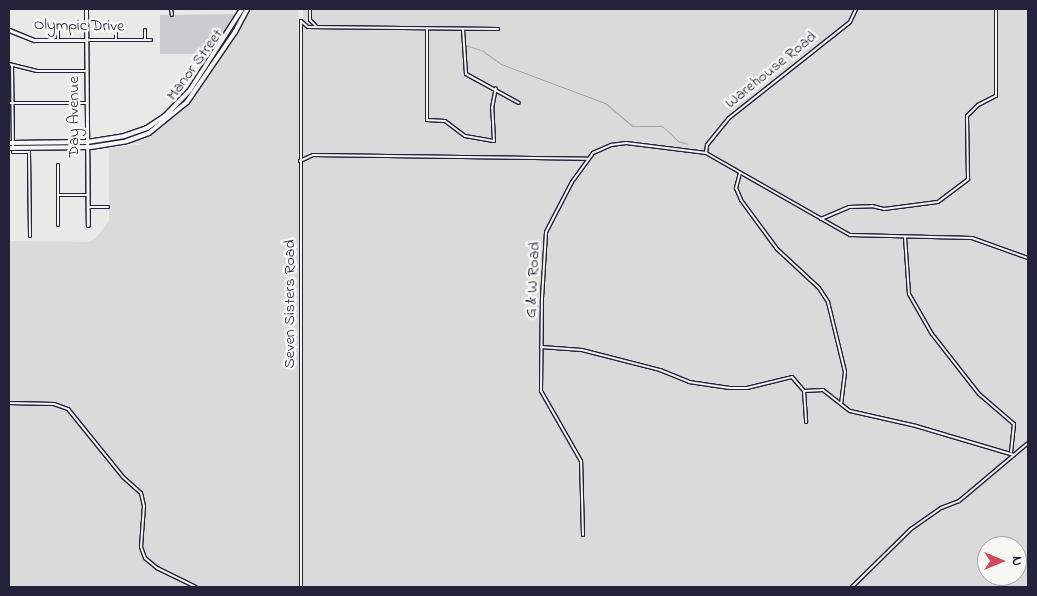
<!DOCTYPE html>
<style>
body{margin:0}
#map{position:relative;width:1037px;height:596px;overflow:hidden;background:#e9e9e7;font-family:"Indie Flower",sans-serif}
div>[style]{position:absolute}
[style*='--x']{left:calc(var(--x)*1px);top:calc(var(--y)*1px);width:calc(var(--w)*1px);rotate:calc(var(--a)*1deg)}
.built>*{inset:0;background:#dadada}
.green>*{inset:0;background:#ccccce}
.stream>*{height:1px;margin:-0.5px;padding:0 0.5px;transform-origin:0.5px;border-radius:0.5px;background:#a5a5ac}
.roads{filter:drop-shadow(1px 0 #22223b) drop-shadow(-1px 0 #22223b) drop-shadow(0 1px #22223b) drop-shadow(0 -1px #22223b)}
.street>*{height:2px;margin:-1px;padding:0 1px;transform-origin:1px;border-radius:1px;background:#f6f6f2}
.secondary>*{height:3px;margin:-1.5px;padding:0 1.5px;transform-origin:1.5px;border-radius:1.5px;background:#f6f6f2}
.primary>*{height:4px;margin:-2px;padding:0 2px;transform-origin:2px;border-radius:2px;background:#f6f6f2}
span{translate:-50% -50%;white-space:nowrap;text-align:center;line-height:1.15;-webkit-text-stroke:5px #f6f6f2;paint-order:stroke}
.street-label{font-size:16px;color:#22223b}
.frame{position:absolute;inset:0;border:10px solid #22223b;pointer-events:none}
.north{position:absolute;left:977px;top:536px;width:50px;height:50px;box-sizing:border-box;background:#f6f6f2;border:1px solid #a1a1a9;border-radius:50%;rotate:90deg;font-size:14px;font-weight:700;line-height:20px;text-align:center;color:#22223b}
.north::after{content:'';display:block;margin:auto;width:18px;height:22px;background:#d1495b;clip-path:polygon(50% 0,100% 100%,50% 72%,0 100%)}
</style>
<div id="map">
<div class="built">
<i style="clip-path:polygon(evenodd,250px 9px,298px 9px,300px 142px,303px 9px,1028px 9px,1028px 587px,9px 587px,9px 241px,88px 242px,95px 239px,109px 221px,109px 148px,145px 144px,132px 143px,161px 128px,188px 102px,250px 9px,987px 546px,1017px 546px,1017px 576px,987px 576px,987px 546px)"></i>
</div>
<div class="green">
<i style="clip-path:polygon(237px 14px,211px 54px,160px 54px,160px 15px)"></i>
</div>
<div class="stream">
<i style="--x:465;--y:45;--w:19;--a:18"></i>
<i style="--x:483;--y:51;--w:22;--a:36"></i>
<i style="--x:501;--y:64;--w:111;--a:20.6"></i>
<i style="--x:605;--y:103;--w:35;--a:40"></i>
<i style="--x:632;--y:126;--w:30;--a:0"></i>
<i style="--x:662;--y:126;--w:22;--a:43"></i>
<i style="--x:678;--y:141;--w:10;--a:17"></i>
</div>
<div class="roads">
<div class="street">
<i style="--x:171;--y:9;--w:6;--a:81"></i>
<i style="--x:310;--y:9;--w:11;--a:90"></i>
<i style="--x:310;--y:20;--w:8;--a:45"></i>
<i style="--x:301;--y:21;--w:9;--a:41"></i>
<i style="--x:308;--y:27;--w:190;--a:0.6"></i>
<i style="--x:427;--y:28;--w:92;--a:90"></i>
<i style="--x:427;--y:120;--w:18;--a:3"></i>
<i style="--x:445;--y:121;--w:25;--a:37"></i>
<i style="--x:465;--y:136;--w:29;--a:10"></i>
<i style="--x:494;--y:141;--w:33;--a:-93"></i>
<i style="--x:492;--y:108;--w:20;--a:-79"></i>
<i style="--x:463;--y:29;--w:45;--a:86.2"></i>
<i style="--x:466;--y:74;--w:60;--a:28.7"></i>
<i style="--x:116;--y:30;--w:10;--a:90"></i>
<i style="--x:145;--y:30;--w:10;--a:90"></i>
<i style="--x:58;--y:31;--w:9;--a:90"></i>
<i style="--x:86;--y:40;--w:65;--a:0"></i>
<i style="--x:9;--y:64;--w:29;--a:14"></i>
<i style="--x:37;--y:71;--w:49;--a:0"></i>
<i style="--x:12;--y:66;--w:82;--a:89.3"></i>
<i style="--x:9;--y:103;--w:77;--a:0"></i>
<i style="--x:13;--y:152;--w:16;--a:0"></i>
<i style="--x:29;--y:152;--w:84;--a:89.3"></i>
<i style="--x:706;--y:153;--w:8;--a:-83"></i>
<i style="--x:707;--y:145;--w:35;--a:-51"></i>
<i style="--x:729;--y:118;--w:154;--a:-38.4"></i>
<i style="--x:850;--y:22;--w:14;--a:-65"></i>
<i style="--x:300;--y:161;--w:14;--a:-25"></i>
<i style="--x:313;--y:155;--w:274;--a:0.8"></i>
<i style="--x:58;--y:165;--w:60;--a:90"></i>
<i style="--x:740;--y:173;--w:16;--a:105"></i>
<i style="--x:736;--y:188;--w:13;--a:67"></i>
<i style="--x:741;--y:200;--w:61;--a:53.7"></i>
<i style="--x:777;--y:249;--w:57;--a:42.9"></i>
<i style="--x:819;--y:288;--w:17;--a:57"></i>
<i style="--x:828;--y:302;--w:72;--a:76.3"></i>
<i style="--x:845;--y:372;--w:31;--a:97"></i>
<i style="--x:58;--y:195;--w:29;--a:0"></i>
<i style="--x:88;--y:207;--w:20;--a:0"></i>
<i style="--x:821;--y:219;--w:30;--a:-23"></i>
<i style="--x:849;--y:207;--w:23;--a:-2"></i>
<i style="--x:872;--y:206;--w:12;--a:14"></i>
<i style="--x:884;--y:209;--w:54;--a:-7.4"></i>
<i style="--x:938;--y:202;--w:38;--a:-37"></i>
<i style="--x:968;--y:179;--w:63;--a:-90.9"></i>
<i style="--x:967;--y:116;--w:16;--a:-45"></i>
<i style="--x:978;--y:105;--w:20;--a:-27"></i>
<i style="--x:996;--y:96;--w:87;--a:-90"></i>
<i style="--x:905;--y:237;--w:57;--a:86"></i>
<i style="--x:909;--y:294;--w:46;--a:60.1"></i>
<i style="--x:932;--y:334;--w:76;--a:51.9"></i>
<i style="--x:979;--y:394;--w:46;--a:40.6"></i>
<i style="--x:1014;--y:424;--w:28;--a:96"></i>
<i style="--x:541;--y:347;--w:41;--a:4.2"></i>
<i style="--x:582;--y:350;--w:81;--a:14.4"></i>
<i style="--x:660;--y:370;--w:31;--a:22"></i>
<i style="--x:689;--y:382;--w:41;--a:8.3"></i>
<i style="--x:730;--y:388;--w:17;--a:0"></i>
<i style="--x:747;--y:388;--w:46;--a:-13.7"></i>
<i style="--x:792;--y:377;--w:18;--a:49"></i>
<i style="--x:804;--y:391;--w:19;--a:-3"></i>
<i style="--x:823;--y:390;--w:34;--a:38"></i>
<i style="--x:850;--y:411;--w:68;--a:12.8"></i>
<i style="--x:916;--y:426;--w:102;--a:16.5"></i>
<i style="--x:804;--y:391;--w:31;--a:86"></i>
<i style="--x:9;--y:403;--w:45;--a:1.3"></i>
<i style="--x:54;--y:404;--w:15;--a:20"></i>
<i style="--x:68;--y:409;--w:87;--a:51"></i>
<i style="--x:123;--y:477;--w:24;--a:42"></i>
<i style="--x:141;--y:493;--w:13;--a:77"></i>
<i style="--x:144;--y:506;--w:41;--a:94.2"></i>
<i style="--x:141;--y:547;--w:12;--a:70"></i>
<i style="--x:145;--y:558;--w:16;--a:40"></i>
<i style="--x:157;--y:568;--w:43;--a:26"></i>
<i style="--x:583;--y:535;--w:74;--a:-91.5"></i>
<i style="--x:581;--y:461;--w:81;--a:-119.7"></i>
<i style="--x:541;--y:391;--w:93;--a:-89.4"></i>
<i style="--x:542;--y:298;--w:66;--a:-86.5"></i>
<i style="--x:546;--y:232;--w:56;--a:-62.5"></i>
<i style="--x:572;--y:182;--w:36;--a:-54"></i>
<i style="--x:593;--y:153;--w:20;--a:-24"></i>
<i style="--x:611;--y:145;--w:15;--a:-8"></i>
<i style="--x:626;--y:143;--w:81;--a:7.1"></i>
<i style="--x:706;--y:153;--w:166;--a:29.7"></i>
<i style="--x:850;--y:235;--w:122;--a:1.4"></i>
<i style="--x:972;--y:238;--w:59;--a:19.7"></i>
<i style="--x:301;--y:587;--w:566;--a:-90"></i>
<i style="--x:852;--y:587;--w:83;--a:-44.5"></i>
<i style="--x:911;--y:529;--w:37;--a:-35"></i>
<i style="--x:941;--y:508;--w:19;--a:-21"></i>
<i style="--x:959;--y:501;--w:90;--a:-40"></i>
</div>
<div class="secondary">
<i style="--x:86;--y:9;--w:216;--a:89.5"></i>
<i style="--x:9;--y:30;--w:27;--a:22"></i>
<i style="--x:34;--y:40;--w:52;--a:0"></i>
</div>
<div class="primary">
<i style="--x:9;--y:143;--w:78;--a:-0.7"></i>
<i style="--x:87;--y:142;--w:37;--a:-9"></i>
<i style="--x:124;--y:136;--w:24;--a:-19"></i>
<i style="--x:147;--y:128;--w:22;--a:-34"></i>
<i style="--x:165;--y:116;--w:36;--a:-46"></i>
<i style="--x:190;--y:90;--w:96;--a:-57.3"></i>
<i style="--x:9;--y:148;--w:82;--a:-0.7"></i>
<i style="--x:91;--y:147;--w:36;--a:-9"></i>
<i style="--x:127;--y:141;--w:23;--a:-20"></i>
<i style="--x:149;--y:133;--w:49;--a:-39.2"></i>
<i style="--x:187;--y:102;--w:85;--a:-55.6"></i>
<i style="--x:235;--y:32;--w:26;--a:-62"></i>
</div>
</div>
<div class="street-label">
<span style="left:79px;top:26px;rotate:1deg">Olympic Drive</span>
<span style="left:195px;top:65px;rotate:-54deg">Manor Street</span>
<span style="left:771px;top:70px;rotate:-39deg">Warehouse Road</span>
<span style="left:74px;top:117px;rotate:-90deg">Day Avenue</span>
<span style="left:533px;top:280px;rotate:-87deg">G &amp; W Road</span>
<span style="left:290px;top:304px;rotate:-90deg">Seven Sisters Road</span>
</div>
<div class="frame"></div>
<div class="north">N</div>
</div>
